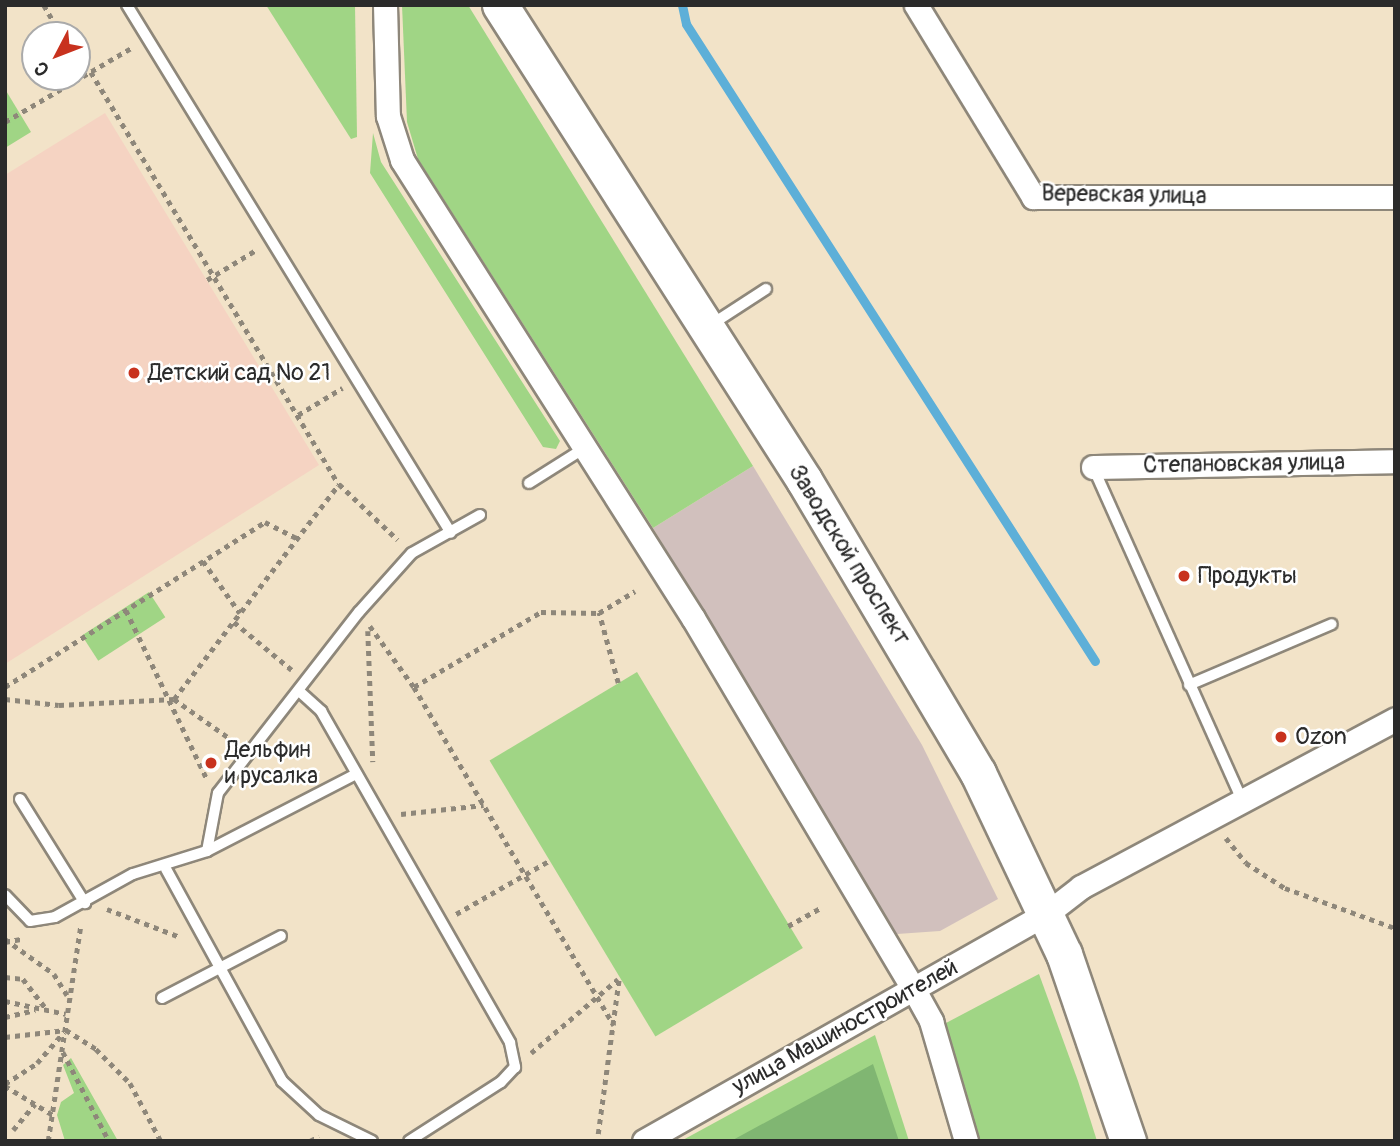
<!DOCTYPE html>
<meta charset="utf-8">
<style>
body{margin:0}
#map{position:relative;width:1400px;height:1146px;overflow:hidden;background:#f2e3c8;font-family:Pangolin,sans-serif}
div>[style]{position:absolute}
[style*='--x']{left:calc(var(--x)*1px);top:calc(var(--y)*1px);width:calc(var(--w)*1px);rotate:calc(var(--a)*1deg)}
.built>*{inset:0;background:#f5d3c2}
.industrial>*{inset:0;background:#d1c0bd}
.green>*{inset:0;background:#a0d585;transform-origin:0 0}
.forest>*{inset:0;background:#80b672}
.stream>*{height:9px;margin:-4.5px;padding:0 4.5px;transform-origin:4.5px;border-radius:4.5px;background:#5dafd8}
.path>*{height:4.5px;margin-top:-2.25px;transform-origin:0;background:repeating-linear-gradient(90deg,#8e877a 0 5px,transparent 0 10px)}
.roads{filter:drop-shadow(2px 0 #8e877a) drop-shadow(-2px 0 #8e877a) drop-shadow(0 2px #8e877a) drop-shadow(0 -2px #8e877a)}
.service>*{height:10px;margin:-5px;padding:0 5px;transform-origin:5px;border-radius:5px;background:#fff}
.minor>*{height:23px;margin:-11.5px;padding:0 11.5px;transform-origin:11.5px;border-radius:11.5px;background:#fff}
.primary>*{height:35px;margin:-17.5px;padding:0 17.5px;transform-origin:17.5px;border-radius:17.5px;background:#fff}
.dots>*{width:19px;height:19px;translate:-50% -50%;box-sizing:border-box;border:4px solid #fff;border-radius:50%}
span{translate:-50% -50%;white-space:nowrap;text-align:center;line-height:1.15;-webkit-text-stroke:5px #fff;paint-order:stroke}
.street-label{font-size:23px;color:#2b2b2b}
.poi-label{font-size:23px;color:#2b2b2b}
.left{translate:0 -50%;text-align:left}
.frame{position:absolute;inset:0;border:7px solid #2b2b2b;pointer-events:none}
.north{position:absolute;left:21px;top:21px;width:70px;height:70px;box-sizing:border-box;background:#fff;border:2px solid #aaa;border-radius:50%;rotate:228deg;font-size:19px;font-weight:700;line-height:28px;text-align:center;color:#2b2b2b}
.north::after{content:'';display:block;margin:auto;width:24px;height:32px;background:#c8321e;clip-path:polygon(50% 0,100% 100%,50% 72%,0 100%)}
</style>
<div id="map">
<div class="built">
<i style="clip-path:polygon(105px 113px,319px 465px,5px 664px,5px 175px)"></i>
</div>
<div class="industrial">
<i style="clip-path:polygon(753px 466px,922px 745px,998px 899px,940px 931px,897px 934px,653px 528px)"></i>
</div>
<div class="green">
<i style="clip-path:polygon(266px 5px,355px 5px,357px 137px,351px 139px)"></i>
<i style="clip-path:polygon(402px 5px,468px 5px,753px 466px,653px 528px,418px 159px,407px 122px)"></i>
<i style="clip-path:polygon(5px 89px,31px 132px,5px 148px)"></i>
<i style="clip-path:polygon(373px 133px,381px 162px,560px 441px,556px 449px,543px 447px,370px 173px)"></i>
<i style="left:149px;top:592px;width:30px;height:80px;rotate:57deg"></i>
<i style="left:637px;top:672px;width:322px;height:172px;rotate:59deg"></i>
<i style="clip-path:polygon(1039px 974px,1078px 1081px,1097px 1141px,980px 1141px,946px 1023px)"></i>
<i style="clip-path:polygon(875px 1035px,909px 1141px,681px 1141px)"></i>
<i style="clip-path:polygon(71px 1058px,118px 1141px,65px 1141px,57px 1115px,61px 1102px,74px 1093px,63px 1065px)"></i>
</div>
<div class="forest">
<i style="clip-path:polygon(873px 1064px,899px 1141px,731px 1141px)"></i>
</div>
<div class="stream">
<i style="--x:682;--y:5;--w:19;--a:78"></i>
<i style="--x:686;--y:24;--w:757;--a:57.3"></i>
</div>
<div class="path">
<i style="--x:44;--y:5;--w:34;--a:60"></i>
<i style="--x:77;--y:61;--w:16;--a:60"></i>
<i style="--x:91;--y:72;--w:481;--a:59"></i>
<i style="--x:339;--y:484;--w:81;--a:43.5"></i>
<i style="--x:5;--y:122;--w:146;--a:-30.4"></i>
<i style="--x:207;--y:280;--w:57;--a:-31.5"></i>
<i style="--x:298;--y:415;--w:52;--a:-31.5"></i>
<i style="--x:203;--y:561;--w:64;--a:54.6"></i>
<i style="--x:126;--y:610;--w:187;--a:64.4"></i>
<i style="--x:234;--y:622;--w:75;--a:39.6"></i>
<i style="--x:370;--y:626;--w:75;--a:54.2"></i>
<i style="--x:414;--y:687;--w:393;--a:59.4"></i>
<i style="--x:368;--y:631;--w:131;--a:87.8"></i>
<i style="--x:618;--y:683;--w:73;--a:-105.2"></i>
<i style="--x:599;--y:613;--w:42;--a:-31.4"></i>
<i style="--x:5;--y:687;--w:308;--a:-32.4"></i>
<i style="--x:265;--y:522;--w:37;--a:27"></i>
<i style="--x:414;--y:687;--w:147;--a:-30.6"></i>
<i style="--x:541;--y:612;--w:58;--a:1"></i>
<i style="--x:5;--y:699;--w:54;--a:6.3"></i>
<i style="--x:59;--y:705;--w:115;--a:-3"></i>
<i style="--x:174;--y:699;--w:271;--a:-52.5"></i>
<i style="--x:174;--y:699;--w:75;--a:35.2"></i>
<i style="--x:401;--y:814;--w:83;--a:-6.2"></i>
<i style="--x:1226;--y:838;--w:32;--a:51"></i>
<i style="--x:1246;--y:863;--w:46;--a:32.7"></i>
<i style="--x:1285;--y:888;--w:117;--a:20"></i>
<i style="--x:107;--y:909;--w:78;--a:21"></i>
<i style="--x:456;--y:914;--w:107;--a:-29.7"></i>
<i style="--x:788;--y:926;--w:37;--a:-29"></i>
<i style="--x:5;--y:939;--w:60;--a:35.5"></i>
<i style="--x:54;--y:974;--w:25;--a:58"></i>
<i style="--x:5;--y:942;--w:16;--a:-11"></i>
<i style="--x:5;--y:977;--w:18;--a:6"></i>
<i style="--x:23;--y:979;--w:39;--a:52"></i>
<i style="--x:5;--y:1001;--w:62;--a:12"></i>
<i style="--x:5;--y:1017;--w:31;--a:-13"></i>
<i style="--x:5;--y:1037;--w:61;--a:-6.5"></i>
<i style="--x:66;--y:1030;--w:36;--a:32"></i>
<i style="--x:96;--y:1049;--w:48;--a:45"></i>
<i style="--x:130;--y:1083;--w:66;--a:61.9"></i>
<i style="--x:63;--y:1052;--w:100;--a:62.7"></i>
<i style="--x:531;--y:1053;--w:114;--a:-40.4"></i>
<i style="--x:5;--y:1084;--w:38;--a:-33"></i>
<i style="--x:37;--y:1063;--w:41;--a:-48.9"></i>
<i style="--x:5;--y:1086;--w:56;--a:31.1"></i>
<i style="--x:13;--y:1130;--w:34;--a:-50"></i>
<i style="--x:598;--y:1134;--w:156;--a:-82.3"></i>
<i style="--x:48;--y:1141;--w:219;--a:-81.4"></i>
<i style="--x:310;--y:1141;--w:10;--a:-29"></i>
</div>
<div class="roads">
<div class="service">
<i style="--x:127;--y:5;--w:619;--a:58.47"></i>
<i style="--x:709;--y:326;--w:68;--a:-33"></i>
<i style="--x:1093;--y:467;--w:367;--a:65.9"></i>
<i style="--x:529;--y:483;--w:64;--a:-32.2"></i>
<i style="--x:1189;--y:685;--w:155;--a:-23.1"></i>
<i style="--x:299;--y:691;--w:30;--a:42"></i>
<i style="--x:321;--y:711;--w:382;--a:60.3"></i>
<i style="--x:510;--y:1043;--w:25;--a:78"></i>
<i style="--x:515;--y:1067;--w:21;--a:133"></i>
<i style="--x:501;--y:1082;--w:109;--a:147.3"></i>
<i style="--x:20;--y:799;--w:123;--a:58"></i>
<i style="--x:207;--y:851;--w:59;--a:-79.3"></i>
<i style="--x:218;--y:793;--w:229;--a:-52.1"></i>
<i style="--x:359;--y:612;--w:79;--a:-48.1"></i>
<i style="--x:412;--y:553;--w:78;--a:-29.2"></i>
<i style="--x:166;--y:869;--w:242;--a:61.3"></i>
<i style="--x:282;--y:1081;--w:50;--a:42.6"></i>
<i style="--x:319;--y:1115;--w:59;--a:26.1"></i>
<i style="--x:5;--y:895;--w:36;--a:46"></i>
<i style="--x:30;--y:921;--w:25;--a:-9"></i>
<i style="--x:55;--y:917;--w:89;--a:-28.9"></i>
<i style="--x:133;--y:874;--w:77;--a:-17.3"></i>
<i style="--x:207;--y:851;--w:168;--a:-27.3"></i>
<i style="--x:162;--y:998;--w:134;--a:-27.5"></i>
</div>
<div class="minor">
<i style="--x:385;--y:5;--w:111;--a:88.5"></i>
<i style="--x:388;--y:116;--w:46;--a:72.3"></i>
<i style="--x:402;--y:160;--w:543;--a:57.57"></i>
<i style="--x:693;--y:618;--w:430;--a:59.3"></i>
<i style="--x:913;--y:988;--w:38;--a:61"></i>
<i style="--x:931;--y:1021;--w:125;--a:73.7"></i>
<i style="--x:916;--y:5;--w:225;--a:58.6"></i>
<i style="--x:1033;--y:197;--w:362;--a:0"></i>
<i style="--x:1093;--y:467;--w:302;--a:-1.1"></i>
<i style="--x:644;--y:1141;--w:462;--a:-29.5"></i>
<i style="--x:1046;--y:914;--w:44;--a:-37.6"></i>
<i style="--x:1081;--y:887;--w:356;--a:-28.1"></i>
</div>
<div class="primary">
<i style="--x:500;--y:5;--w:564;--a:57.38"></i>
<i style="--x:804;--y:480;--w:341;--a:59.3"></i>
<i style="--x:978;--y:773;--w:200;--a:64.6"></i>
<i style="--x:1064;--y:954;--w:198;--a:71.1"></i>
</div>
</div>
<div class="dots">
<i style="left:134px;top:373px;background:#c8321e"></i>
<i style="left:1184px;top:576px;background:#c8321e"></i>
<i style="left:1281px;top:737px;background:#c8321e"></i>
<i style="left:211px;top:763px;background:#c8321e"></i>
</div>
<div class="street-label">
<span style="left:1124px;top:195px;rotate:1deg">Веревская улица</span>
<span style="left:1244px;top:464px;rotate:-1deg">Степановская улица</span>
<span style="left:849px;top:555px;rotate:58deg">Заводской проспект</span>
<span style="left:845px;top:1027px;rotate:-29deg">улица Машиностроителей</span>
</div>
<div class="poi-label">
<span class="left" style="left:148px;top:373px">Детский сад № 21</span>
<span class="left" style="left:1198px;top:576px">Продукты</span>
<span class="left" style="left:1295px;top:737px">Ozon</span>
<span class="left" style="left:225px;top:763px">Дельфин<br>и русалка</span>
</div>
<div class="frame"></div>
<div class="north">С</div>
</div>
